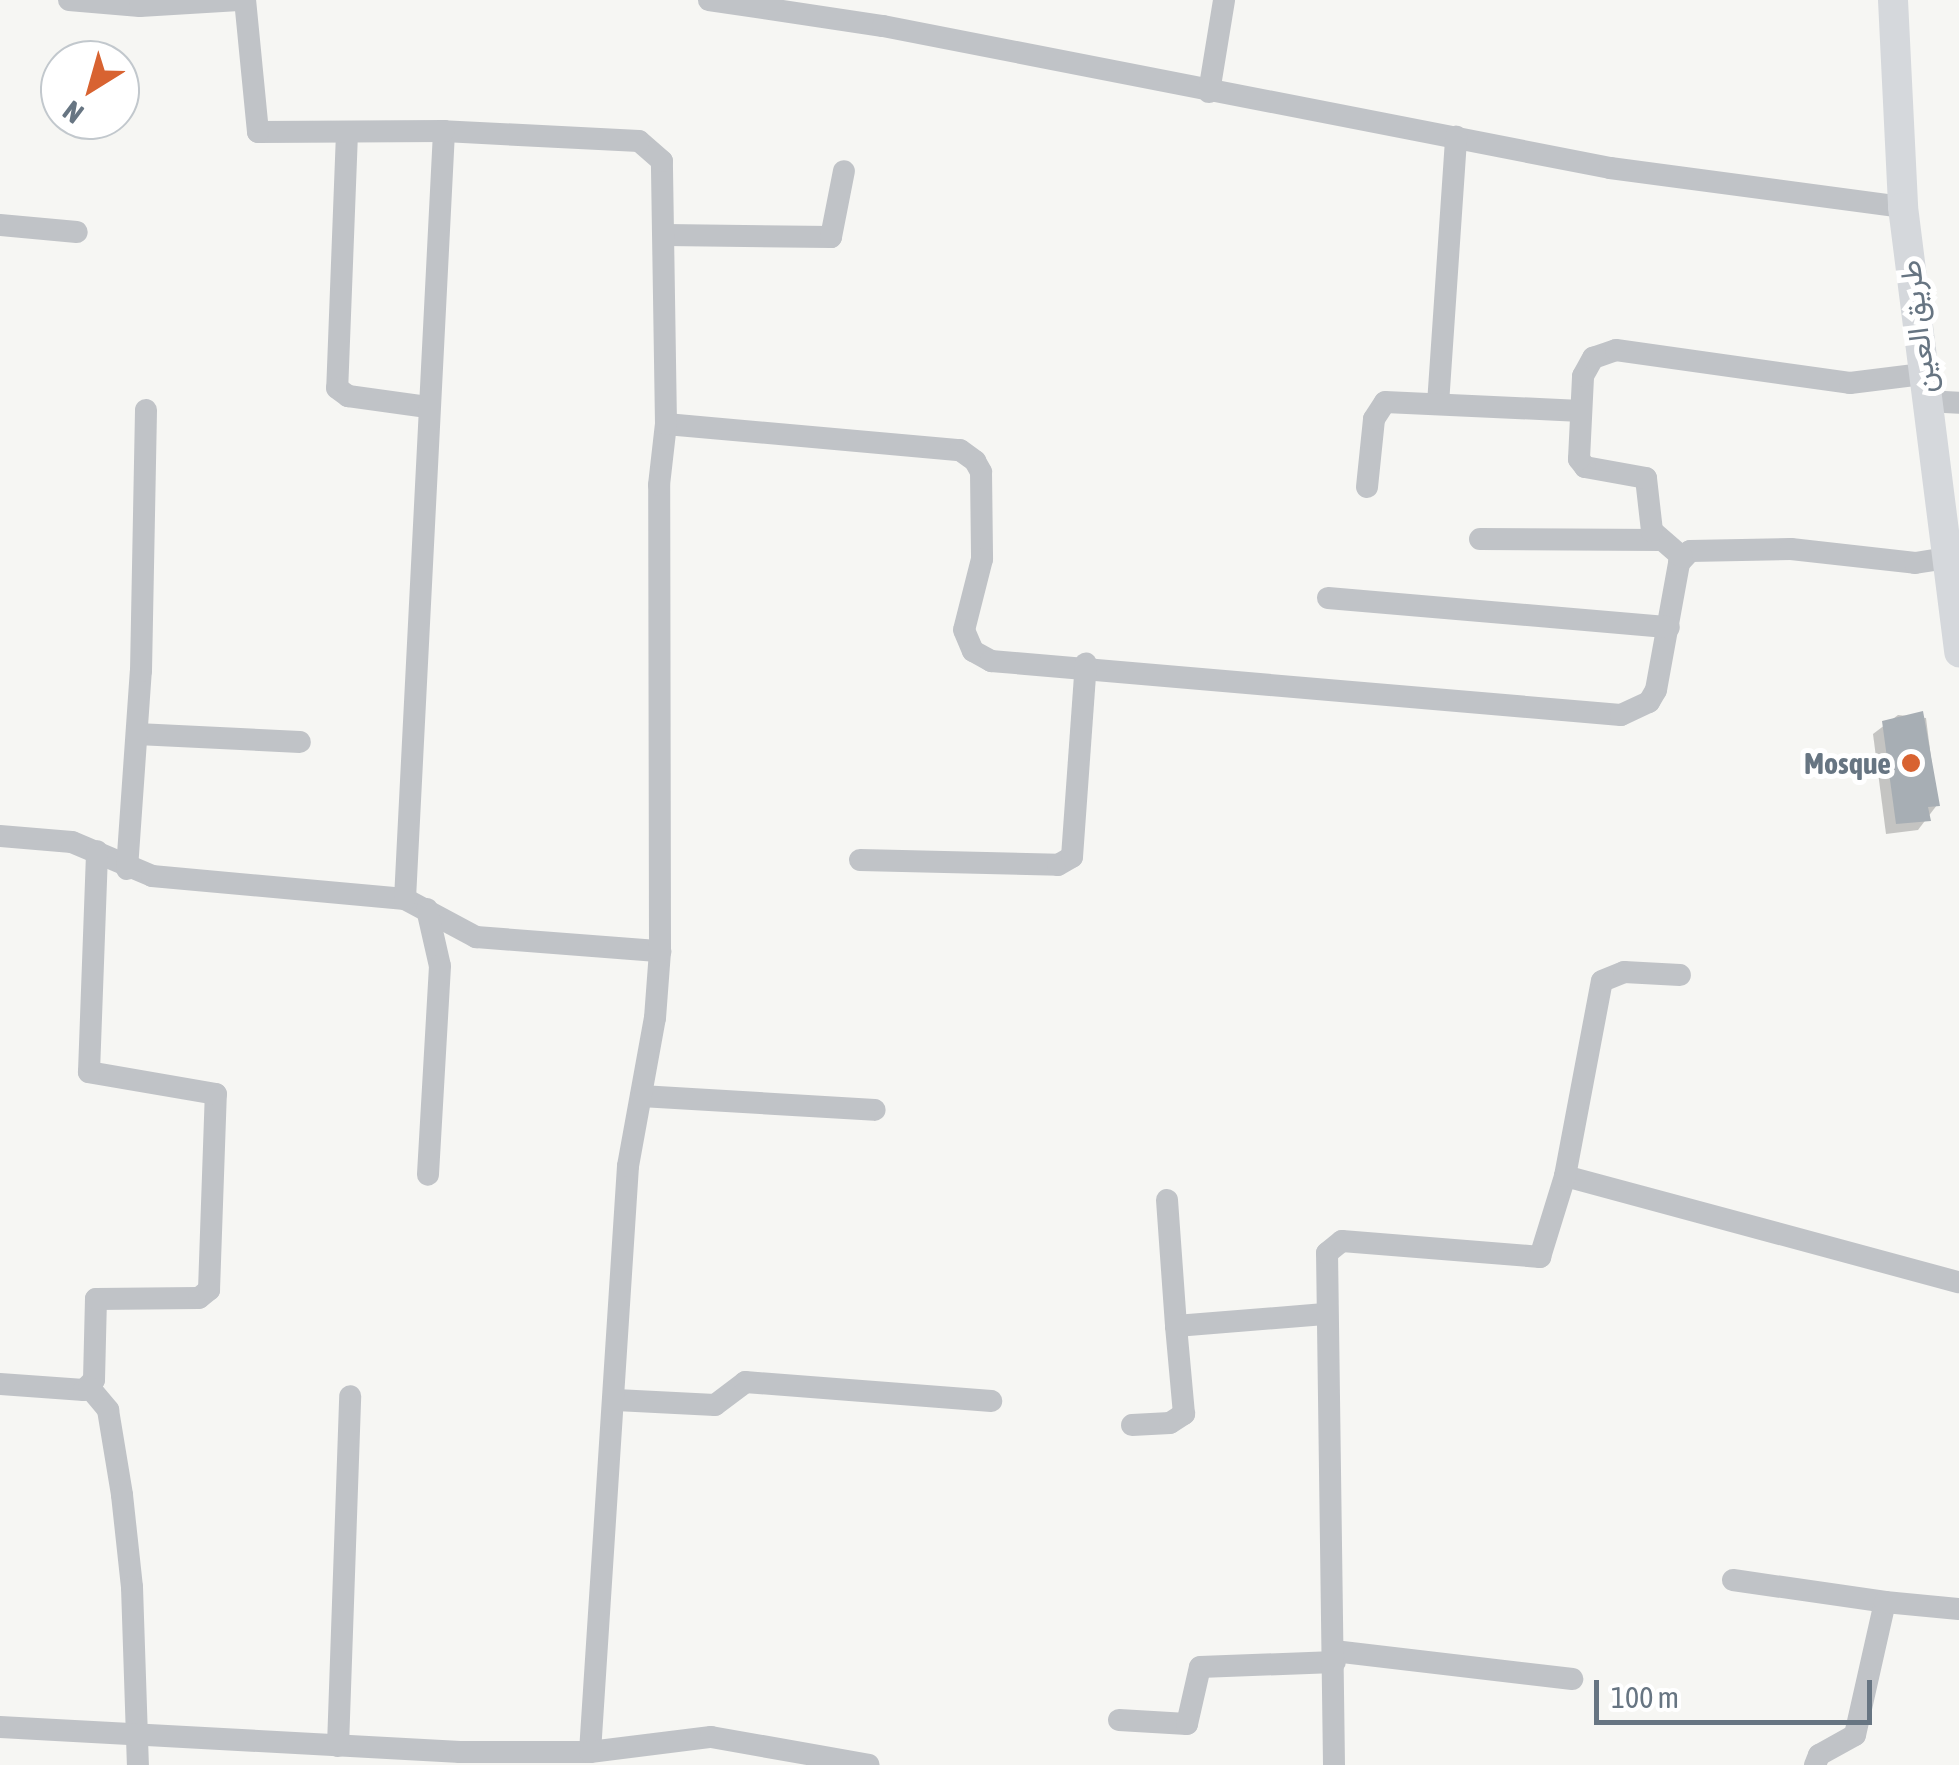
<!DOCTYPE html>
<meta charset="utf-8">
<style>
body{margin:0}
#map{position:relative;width:1959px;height:1765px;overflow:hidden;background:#f6f6f3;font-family:"Asap Condensed",Vazirmatn,sans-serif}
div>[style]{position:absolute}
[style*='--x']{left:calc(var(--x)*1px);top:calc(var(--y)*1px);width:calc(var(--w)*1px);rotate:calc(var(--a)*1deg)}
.shadow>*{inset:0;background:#0003}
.building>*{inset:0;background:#a7aeb4}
.minor>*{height:22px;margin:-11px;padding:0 11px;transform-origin:11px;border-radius:11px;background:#c0c3c7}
.secondary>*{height:30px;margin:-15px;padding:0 15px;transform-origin:15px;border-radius:15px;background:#d5d8dc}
.dots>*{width:28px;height:28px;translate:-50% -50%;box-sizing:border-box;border:5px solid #fff;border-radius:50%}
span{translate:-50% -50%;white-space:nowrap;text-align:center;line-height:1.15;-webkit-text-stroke:10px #fff;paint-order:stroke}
.street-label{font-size:30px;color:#677582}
.poi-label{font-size:30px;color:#677582;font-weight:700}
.right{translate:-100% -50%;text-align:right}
.north{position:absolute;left:40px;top:40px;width:100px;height:100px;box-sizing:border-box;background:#fff;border:2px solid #c2c8cd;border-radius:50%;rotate:217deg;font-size:28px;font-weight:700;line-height:40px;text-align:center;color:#677582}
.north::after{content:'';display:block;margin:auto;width:35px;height:45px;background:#d86331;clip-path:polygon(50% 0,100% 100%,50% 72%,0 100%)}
.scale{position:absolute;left:1594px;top:1680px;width:278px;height:45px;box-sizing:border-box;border:5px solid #677582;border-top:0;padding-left:12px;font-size:30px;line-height:35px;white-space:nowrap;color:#677582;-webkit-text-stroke:8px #fff;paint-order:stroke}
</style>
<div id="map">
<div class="shadow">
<i style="clip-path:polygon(1898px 715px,1926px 718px,1937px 805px,1918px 830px,1886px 834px,1873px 734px)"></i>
</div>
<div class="building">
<i style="clip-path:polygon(1923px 711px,1940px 806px,1928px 807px,1931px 821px,1896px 824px,1882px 721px)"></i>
</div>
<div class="minor">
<i style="--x:69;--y:0;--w:71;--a:4.8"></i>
<i style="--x:140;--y:6;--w:99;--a:-3.5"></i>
<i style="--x:709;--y:0;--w:176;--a:8.5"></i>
<i style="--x:883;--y:26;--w:741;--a:11.05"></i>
<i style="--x:1610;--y:168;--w:296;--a:7.6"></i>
<i style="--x:1209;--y:92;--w:93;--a:-80.7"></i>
<i style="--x:347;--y:133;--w:255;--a:92.2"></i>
<i style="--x:337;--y:388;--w:14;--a:36"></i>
<i style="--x:348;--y:396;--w:80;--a:7.9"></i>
<i style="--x:0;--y:225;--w:77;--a:5.2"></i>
<i style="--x:666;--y:235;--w:165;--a:0.7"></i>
<i style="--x:831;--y:237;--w:67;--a:-78.9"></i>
<i style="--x:1926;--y:401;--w:33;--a:3"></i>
<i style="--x:1438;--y:404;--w:268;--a:-86.1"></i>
<i style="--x:666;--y:424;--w:295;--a:5.1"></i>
<i style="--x:960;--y:450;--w:19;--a:36"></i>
<i style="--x:975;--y:461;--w:13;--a:61"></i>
<i style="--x:981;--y:472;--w:87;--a:89.3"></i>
<i style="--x:982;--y:559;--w:73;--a:104.2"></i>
<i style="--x:964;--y:630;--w:23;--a:67"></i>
<i style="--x:973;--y:651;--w:21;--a:29"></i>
<i style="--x:991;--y:661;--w:632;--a:4.9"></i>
<i style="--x:1621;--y:715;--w:31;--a:-25"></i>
<i style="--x:1649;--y:702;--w:14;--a:-60"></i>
<i style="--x:1656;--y:690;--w:129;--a:-79.7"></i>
<i style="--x:1679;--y:563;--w:16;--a:-47"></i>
<i style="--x:1690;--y:551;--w:101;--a:-1.1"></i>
<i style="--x:1791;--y:549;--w:125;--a:6.4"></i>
<i style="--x:1915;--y:563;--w:33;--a:-9"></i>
<i style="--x:1367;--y:487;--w:68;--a:-84.1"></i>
<i style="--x:1374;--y:419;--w:20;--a:-57"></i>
<i style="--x:1385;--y:402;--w:196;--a:2.6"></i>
<i style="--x:1480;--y:539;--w:181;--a:0.3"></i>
<i style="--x:1682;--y:557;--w:40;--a:-139"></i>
<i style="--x:1652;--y:531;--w:53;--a:-96.5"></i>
<i style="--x:1646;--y:478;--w:62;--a:-169.8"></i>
<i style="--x:1585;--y:467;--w:10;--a:-127"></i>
<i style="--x:1579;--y:459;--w:83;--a:-87.2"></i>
<i style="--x:1583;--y:376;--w:21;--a:-61"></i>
<i style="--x:1593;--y:358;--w:24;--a:-19"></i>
<i style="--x:1616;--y:350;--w:236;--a:8"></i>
<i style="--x:1850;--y:383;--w:73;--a:-7.1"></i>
<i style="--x:1328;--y:598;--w:342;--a:4.9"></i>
<i style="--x:137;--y:734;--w:163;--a:2.8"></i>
<i style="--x:0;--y:836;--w:72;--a:4.8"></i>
<i style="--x:72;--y:842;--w:87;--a:23"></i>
<i style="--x:152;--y:876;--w:254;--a:5.2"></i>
<i style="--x:405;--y:899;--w:81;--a:28.2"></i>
<i style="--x:476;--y:937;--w:185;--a:4.4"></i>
<i style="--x:860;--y:860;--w:198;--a:1.4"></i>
<i style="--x:1058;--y:865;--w:16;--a:-30"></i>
<i style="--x:1072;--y:857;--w:194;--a:-85.9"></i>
<i style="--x:127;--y:869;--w:198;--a:-86"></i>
<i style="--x:141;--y:671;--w:261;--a:-88.9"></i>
<i style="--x:405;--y:899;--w:769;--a:-87.09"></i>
<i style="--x:427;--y:909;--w:58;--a:77.2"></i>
<i style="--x:440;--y:966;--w:209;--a:93.3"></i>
<i style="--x:641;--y:1096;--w:234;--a:3.4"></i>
<i style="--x:1565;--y:1176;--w:408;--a:15.1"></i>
<i style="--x:1167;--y:1200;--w:126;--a:85.9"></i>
<i style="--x:0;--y:1384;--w:84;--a:4.1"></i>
<i style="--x:84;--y:1390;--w:14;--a:-45"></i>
<i style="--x:94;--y:1380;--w:81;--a:-88.6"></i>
<i style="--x:96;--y:1299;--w:103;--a:-0.6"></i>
<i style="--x:199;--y:1298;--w:13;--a:-39"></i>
<i style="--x:209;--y:1290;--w:196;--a:-88"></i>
<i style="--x:216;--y:1094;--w:129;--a:-170.2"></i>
<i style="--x:89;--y:1072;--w:221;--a:-87.9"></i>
<i style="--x:89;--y:1387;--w:30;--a:50"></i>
<i style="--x:108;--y:1410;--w:86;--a:80.6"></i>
<i style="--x:122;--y:1495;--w:93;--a:83.8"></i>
<i style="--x:132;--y:1587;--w:178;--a:88.1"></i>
<i style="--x:616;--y:1400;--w:99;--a:2.9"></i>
<i style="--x:715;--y:1405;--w:38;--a:-37"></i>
<i style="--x:745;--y:1382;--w:247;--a:4.4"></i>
<i style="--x:1132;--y:1425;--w:38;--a:-3"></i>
<i style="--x:1170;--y:1423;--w:17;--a:-33"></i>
<i style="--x:1184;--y:1414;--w:88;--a:-95.2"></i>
<i style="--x:1176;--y:1326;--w:149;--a:-4.6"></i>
<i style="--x:1733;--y:1580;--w:154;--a:8.2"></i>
<i style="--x:1334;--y:1651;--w:240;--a:6.7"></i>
<i style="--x:1119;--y:1720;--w:68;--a:3.4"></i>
<i style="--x:1187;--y:1724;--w:58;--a:-77.2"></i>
<i style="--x:1200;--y:1667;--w:135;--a:-2.1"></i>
<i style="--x:0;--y:1727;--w:461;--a:3.1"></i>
<i style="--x:460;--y:1752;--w:130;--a:0"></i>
<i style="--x:590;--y:1752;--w:587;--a:-86.29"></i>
<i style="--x:628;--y:1166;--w:150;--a:-79.7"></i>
<i style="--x:655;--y:1018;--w:67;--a:-85.7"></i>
<i style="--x:660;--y:951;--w:466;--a:-90.1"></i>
<i style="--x:659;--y:485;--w:61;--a:-83.5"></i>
<i style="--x:666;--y:424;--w:263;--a:-90.9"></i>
<i style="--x:662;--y:161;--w:30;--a:-139"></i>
<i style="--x:639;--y:141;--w:195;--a:-177.1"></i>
<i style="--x:444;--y:131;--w:186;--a:179.7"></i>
<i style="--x:258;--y:132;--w:133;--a:-95.6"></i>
<i style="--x:338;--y:1746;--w:350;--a:-88"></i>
<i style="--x:590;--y:1752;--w:122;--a:-7.1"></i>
<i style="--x:711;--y:1737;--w:160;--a:10"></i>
<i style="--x:1334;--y:1765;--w:512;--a:-90.78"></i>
<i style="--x:1327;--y:1253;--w:19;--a:-39"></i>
<i style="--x:1342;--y:1241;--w:199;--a:4.6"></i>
<i style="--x:1540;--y:1257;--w:85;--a:-72.8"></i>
<i style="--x:1565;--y:1176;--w:198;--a:-79.3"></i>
<i style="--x:1602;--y:981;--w:24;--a:-22"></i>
<i style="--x:1624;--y:972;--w:56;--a:3.1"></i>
<i style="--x:1815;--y:1765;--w:11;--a:-68"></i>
<i style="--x:1819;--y:1755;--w:41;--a:-29.1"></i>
<i style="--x:1855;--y:1735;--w:136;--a:-77.3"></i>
<i style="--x:1885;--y:1602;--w:74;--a:5.4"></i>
</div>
<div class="secondary">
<i style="--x:1893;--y:0;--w:207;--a:87.2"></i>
<i style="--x:1903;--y:207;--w:449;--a:82.8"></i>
</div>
<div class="dots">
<i style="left:1911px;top:763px;background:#d86331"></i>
</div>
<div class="street-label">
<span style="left:1917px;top:327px;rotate:-97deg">طريق العين</span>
</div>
<div class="poi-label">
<span class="right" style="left:1891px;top:763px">Mosque</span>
</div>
<div class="north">N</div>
<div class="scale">100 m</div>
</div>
